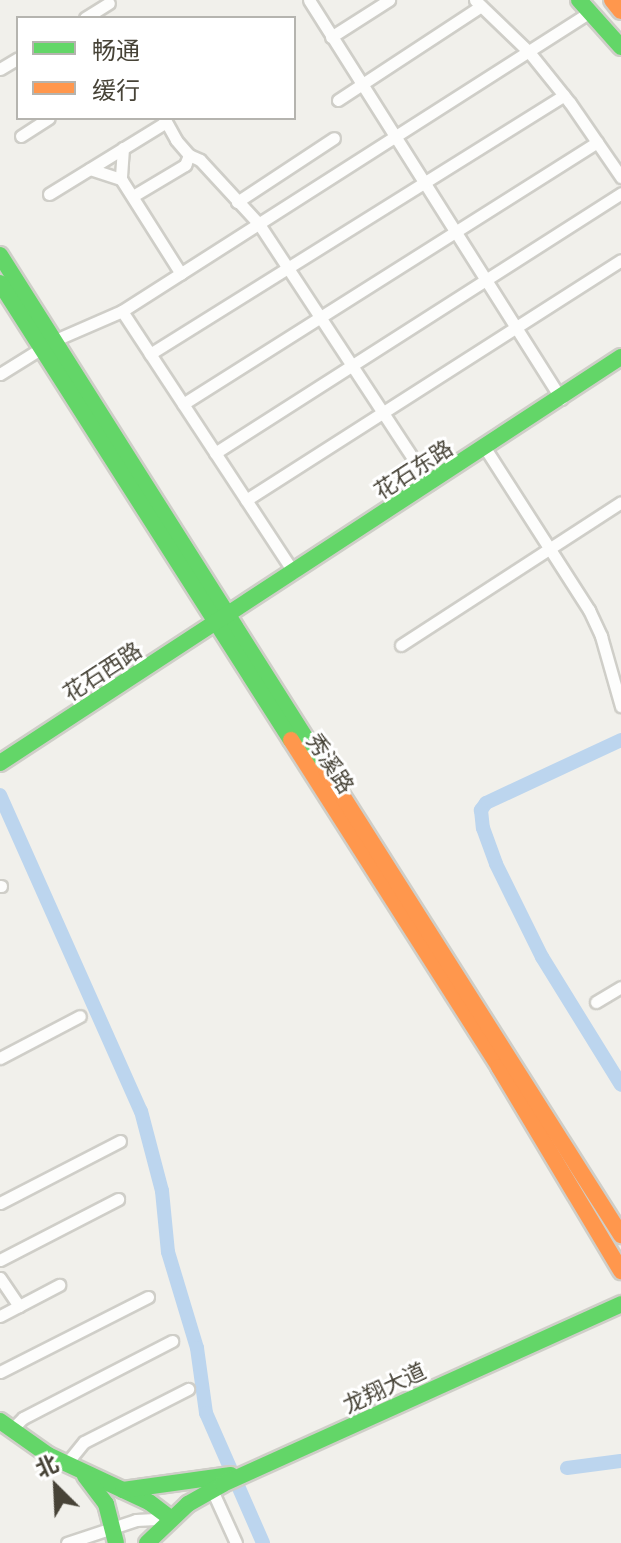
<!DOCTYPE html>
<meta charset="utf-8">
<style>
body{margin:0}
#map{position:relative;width:621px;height:1543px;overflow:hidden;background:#f1f0eb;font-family:"Noto Sans","Noto Sans SC",sans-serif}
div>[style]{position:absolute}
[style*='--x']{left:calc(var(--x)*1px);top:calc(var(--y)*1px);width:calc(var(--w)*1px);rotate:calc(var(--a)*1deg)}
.canal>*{height:14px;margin:-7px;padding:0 7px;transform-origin:7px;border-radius:7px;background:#bcd5ee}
.roads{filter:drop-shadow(2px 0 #cfcec8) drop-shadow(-2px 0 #cfcec8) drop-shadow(0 2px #cfcec8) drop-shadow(0 -2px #cfcec8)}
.street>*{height:11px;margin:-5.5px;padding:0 5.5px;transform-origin:5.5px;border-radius:5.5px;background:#fdfdfc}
.fast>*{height:16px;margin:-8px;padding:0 8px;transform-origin:8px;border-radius:8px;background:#63d668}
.slow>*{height:16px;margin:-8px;padding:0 8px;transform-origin:8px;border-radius:8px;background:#ff974d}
span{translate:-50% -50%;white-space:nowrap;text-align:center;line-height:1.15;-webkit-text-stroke:6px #fff;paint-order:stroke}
.street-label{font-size:22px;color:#474337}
.legend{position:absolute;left:16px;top:16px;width:280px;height:104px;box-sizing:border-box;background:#fff;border:2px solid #b5b4af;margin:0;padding:10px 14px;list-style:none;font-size:24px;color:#474337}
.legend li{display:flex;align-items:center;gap:16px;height:40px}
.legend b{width:40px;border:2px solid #b5b4af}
.north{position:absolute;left:16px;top:1447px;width:80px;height:80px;-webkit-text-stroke:6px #fff;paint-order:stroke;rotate:336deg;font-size:22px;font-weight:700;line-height:32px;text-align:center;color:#474337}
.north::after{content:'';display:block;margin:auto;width:28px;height:36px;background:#474337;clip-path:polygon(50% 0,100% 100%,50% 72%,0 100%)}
</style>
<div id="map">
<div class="canal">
<i style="--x:621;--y:740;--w:149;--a:155"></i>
<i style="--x:486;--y:803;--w:9;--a:126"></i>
<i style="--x:481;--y:810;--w:18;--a:84"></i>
<i style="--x:483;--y:828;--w:38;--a:70"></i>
<i style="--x:496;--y:864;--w:104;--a:63.7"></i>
<i style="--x:542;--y:957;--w:150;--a:58.3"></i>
<i style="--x:0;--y:795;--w:346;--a:66"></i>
<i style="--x:141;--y:1111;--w:83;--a:75.3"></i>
<i style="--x:162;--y:1191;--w:61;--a:84.4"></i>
<i style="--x:168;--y:1252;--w:100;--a:73.2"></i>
<i style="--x:197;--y:1348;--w:66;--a:82.1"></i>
<i style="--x:206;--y:1413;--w:142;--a:66.3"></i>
<i style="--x:567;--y:1468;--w:54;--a:-7.4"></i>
</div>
<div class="roads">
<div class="street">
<i style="--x:309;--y:0;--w:472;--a:57.7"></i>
<i style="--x:475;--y:0;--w:75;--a:43.9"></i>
<i style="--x:529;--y:52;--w:65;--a:51.2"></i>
<i style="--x:570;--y:103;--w:90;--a:55.4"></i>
<i style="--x:85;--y:18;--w:28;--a:-32"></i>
<i style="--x:331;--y:37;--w:69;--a:-32.5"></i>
<i style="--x:0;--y:69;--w:21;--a:-31"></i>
<i style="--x:338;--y:100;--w:171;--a:-33.3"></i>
<i style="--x:164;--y:118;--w:25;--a:61"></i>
<i style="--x:176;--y:140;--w:20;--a:49"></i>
<i style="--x:189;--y:155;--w:12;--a:24"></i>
<i style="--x:200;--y:160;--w:87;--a:47.3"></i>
<i style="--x:259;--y:224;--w:311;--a:56.7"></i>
<i style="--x:21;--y:136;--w:33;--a:-33"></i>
<i style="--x:123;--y:148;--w:31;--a:94"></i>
<i style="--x:121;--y:179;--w:112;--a:57.7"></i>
<i style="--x:90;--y:169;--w:33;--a:18"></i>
<i style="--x:49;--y:194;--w:137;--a:-31.6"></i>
<i style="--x:133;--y:196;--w:61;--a:-30.8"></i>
<i style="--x:185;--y:165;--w:11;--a:-68"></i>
<i style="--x:237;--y:202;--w:116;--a:-33.4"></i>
<i style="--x:122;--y:311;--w:313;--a:56.7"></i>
<i style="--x:150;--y:354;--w:488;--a:-32"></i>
<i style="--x:0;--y:374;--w:62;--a:-31.9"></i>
<i style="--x:53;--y:341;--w:75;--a:-23.5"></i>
<i style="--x:122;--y:311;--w:555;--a:-32.57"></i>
<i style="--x:183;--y:404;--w:490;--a:-32.3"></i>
<i style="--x:485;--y:448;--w:193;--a:57.3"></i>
<i style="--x:589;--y:610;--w:29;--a:65"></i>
<i style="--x:601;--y:636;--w:73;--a:74.1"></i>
<i style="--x:215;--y:453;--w:482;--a:-32.6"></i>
<i style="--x:246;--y:500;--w:445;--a:-32.6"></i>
<i style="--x:401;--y:645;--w:262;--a:-33"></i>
<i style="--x:0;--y:886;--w:1;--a:0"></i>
<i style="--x:596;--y:1002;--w:29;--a:-31"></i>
<i style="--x:0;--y:1058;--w:90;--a:-27.7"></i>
<i style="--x:0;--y:1203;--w:135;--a:-27.3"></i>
<i style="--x:0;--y:1260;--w:133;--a:-27.3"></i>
<i style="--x:0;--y:1278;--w:34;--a:56"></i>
<i style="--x:0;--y:1316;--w:67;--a:-27.7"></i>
<i style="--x:0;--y:1372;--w:166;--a:-26.9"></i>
<i style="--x:11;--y:1430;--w:17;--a:-45"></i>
<i style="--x:23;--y:1418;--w:168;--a:-27.3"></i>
<i style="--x:66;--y:1464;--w:28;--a:-51"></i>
<i style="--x:84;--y:1442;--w:117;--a:-27"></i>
<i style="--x:212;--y:1490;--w:58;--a:65.6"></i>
<i style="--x:67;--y:1543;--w:73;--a:-18.4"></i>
<i style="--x:136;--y:1520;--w:34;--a:-3"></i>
</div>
<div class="fast">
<i style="--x:579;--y:0;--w:63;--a:48.2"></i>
<i style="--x:0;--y:255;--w:610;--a:57.67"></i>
<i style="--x:0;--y:283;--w:542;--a:57.51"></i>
<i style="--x:0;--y:763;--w:742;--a:-33.18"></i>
<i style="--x:0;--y:1421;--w:59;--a:35.3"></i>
<i style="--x:48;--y:1455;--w:111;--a:25"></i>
<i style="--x:149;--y:1502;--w:26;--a:37"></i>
<i style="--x:85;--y:1476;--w:35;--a:53"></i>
<i style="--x:106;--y:1504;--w:40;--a:75.6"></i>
<i style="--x:123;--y:1490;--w:109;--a:-7.9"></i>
<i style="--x:147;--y:1543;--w:57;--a:-43.6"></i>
<i style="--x:188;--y:1504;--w:40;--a:-29.7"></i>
<i style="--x:223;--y:1484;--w:437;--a:-24.3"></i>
</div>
<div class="slow">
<i style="--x:612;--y:0;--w:14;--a:51"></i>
<i style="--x:291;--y:740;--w:388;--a:57.5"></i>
<i style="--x:499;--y:1067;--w:238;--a:59.1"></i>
<i style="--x:326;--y:770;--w:551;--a:57.61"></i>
</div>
</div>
<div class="street-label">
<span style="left:413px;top:469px;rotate:-33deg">花石东路</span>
<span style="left:102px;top:671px;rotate:-33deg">花石西路</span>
<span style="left:331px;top:763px;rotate:57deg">秀溪路</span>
<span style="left:384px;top:1387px;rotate:-25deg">龙翔大道</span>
</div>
<ul class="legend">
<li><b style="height:10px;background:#63d668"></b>畅通</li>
<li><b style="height:10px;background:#ff974d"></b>缓行</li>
</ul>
<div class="north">北</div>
</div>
